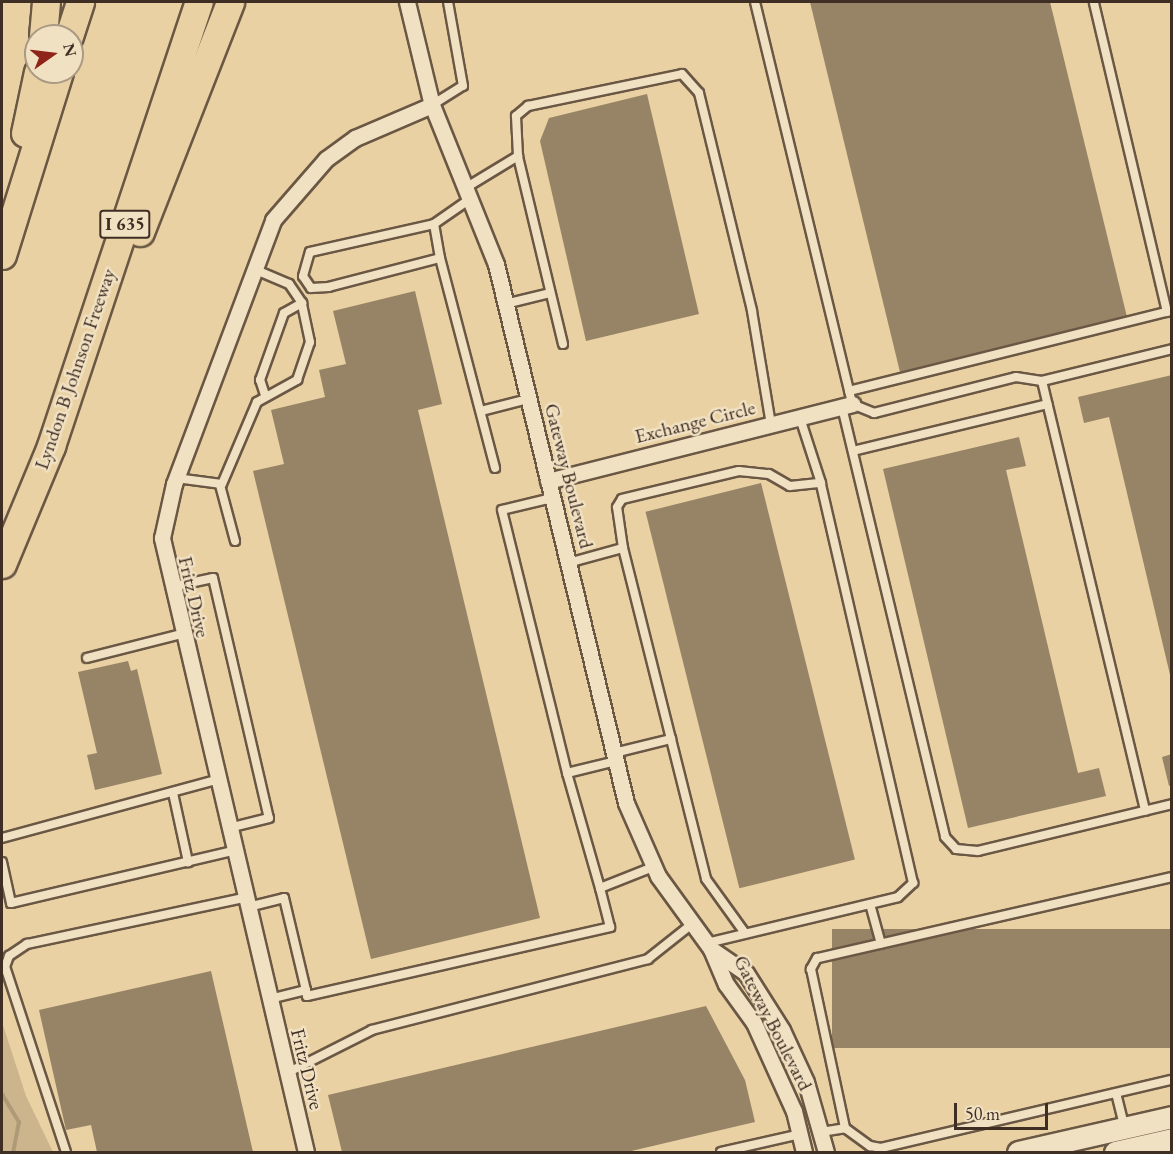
<!DOCTYPE html>
<style>
body{margin:0}
#map{position:relative;width:1173px;height:1154px;overflow:hidden;background:#e9d1a3;font-family:"EB Garamond",serif}
div>[style]{position:absolute}
[style*='--x']{left:calc(var(--x)*1px);top:calc(var(--y)*1px);width:calc(var(--w)*1px);rotate:calc(var(--a)*1deg)}
.green>*{inset:0;background:#ccb58d}
.stream>*{height:4px;margin:-2px;padding:0 2px;transform-origin:2px;border-radius:2px;background:#af9a78}
.building>*{inset:0;background:#978366;transform-origin:0 0}
.roads{filter:drop-shadow(2px 0 #6a5744) drop-shadow(-2px 0 #6a5744) drop-shadow(0 2px #6a5744) drop-shadow(0 -2px #6a5744)}
.lane>*{height:8px;margin:-4px;padding:0 4px;transform-origin:4px;border-radius:4px;background:#f1e1c3}
.street>*{height:15px;margin:-7.5px;padding:0 7.5px;transform-origin:7.5px;border-radius:7.5px;background:#f1e1c3}
.secondary>*{height:21px;margin:-10.5px;padding:0 10.5px;transform-origin:10.5px;border-radius:10.5px;background:#f1e1c3}
.highway>*{height:27px;margin:-13.5px;padding:0 13.5px;transform-origin:13.5px;border-radius:13.5px;background:#e9d1a3}
span{translate:-50% -50%;white-space:nowrap;text-align:center;line-height:1.15;-webkit-text-stroke:5px #f1e1c3;paint-order:stroke}
.shield-label span{padding:2px 4px;background:#f1e1c3;border:2px solid;border-radius:4px;-webkit-text-stroke-width:0}
.shield-label{font-size:18px;color:#3f2e24;font-weight:700}
.street-label{font-size:20px;color:#3f2e24}
.frame{position:absolute;inset:0;border:3px solid #3f2e24;pointer-events:none}
.north{position:absolute;left:24px;top:24px;width:60px;height:60px;box-sizing:border-box;background:#f1e1c3;border:2px solid #aa9983;border-radius:50%;rotate:76deg;font-size:16px;font-weight:700;line-height:24px;text-align:center;color:#3f2e24}
.north::after{content:'';display:block;margin:auto;width:21px;height:27px;background:#8f2418;clip-path:polygon(50% 0,100% 100%,50% 72%,0 100%)}
.scale{position:absolute;left:954px;top:1103px;width:94px;height:27px;box-sizing:border-box;border:3px solid #3f2e24;border-top:0;padding-left:8px;font-size:18px;line-height:21px;white-space:nowrap;color:#3f2e24;-webkit-text-stroke:4px #f1e1c3;paint-order:stroke}
</style>
<div id="map">
<div class="green">
<i style="clip-path:polygon(2px 1022px,26px 1096px,53px 1152px,2px 1152px)"></i>
</div>
<div class="stream">
<i style="--x:2;--y:1094;--w:33;--a:59"></i>
<i style="--x:19;--y:1122;--w:31;--a:101"></i>
</div>
<div class="building">
<i style="clip-path:polygon(810px 2px,1050px 2px,1127px 317px,900px 372px)"></i>
<i style="clip-path:polygon(647px 94px,699px 314px,586px 341px,540px 141px,549px 118px)"></i>
<i style="clip-path:polygon(415px 291px,442px 404px,418px 410px,540px 918px,371px 959px,253px 471px,284px 464px,271px 410px,325px 397px,319px 370px,346px 364px,333px 311px)"></i>
<i style="clip-path:polygon(1172px 375px,1172px 679px,1171px 679px,1109px 417px,1084px 423px,1078px 397px)"></i>
<i style="clip-path:polygon(1019px 437px,1026px 466px,1006px 470px,1078px 773px,1099px 768px,1106px 796px,968px 828px,883px 469px)"></i>
<i style="left:761px;top:483px;width:388px;height:119px;rotate:76deg"></i>
<i style="clip-path:polygon(128px 661px,131px 671px,137px 669px,162px 774px,95px 790px,87px 755px,97px 753px,78px 672px)"></i>
<i style="clip-path:polygon(1172px 754px,1172px 785px,1169px 786px,1162px 757px)"></i>
<i style="left:1172px;top:929px;width:119px;height:340px;rotate:90deg"></i>
<i style="clip-path:polygon(211px 971px,253px 1152px,97px 1152px,91px 1125px,66px 1130px,39px 1010px)"></i>
<i style="clip-path:polygon(706px 1006px,745px 1080px,755px 1122px,627px 1152px,342px 1152px,328px 1095px)"></i>
</div>
<div class="roads">
<div class="lane">
<i style="--x:755;--y:2;--w:414;--a:76.4"></i>
<i style="--x:852;--y:404;--w:24;--a:22"></i>
<i style="--x:874;--y:413;--w:146;--a:-14.2"></i>
<i style="--x:1016;--y:377;--w:26;--a:9"></i>
<i style="--x:1042;--y:381;--w:442;--a:76.5"></i>
<i style="--x:432;--y:105;--w:36;--a:-32"></i>
<i style="--x:463;--y:86;--w:85;--a:-100.1"></i>
<i style="--x:467;--y:187;--w:60;--a:-31.3"></i>
<i style="--x:434;--y:224;--w:35;--a:80"></i>
<i style="--x:440;--y:258;--w:115;--a:165.4"></i>
<i style="--x:329;--y:287;--w:18;--a:177"></i>
<i style="--x:311;--y:288;--w:14;--a:-124"></i>
<i style="--x:303;--y:276;--w:25;--a:-74"></i>
<i style="--x:310;--y:252;--w:127;--a:-12.7"></i>
<i style="--x:434;--y:224;--w:44;--a:-34.8"></i>
<i style="--x:440;--y:258;--w:217;--a:75.3"></i>
<i style="--x:505;--y:304;--w:46;--a:-13.7"></i>
<i style="--x:563;--y:344;--w:193;--a:-103.5"></i>
<i style="--x:518;--y:156;--w:40;--a:-92.9"></i>
<i style="--x:516;--y:116;--w:16;--a:-40"></i>
<i style="--x:528;--y:106;--w:157;--a:-11.7"></i>
<i style="--x:682;--y:74;--w:25;--a:48"></i>
<i style="--x:699;--y:93;--w:224;--a:76.3"></i>
<i style="--x:752;--y:311;--w:116;--a:80.5"></i>
<i style="--x:1042;--y:381;--w:134;--a:-13.8"></i>
<i style="--x:849;--y:391;--w:328;--a:-14"></i>
<i style="--x:1167;--y:312;--w:318;--a:-103.3"></i>
<i style="--x:265;--y:395;--w:16;--a:-108"></i>
<i style="--x:260;--y:380;--w:71;--a:-70.3"></i>
<i style="--x:284;--y:313;--w:21;--a:-29"></i>
<i style="--x:842;--y:407;--w:442;--a:76.5"></i>
<i style="--x:945;--y:837;--w:16;--a:47"></i>
<i style="--x:956;--y:849;--w:22;--a:5"></i>
<i style="--x:978;--y:851;--w:200;--a:-13.6"></i>
<i style="--x:481;--y:411;--w:49;--a:-14.3"></i>
<i style="--x:853;--y:451;--w:200;--a:-13.6"></i>
<i style="--x:176;--y:478;--w:46;--a:7.4"></i>
<i style="--x:222;--y:484;--w:89;--a:-66.9"></i>
<i style="--x:257;--y:402;--w:46;--a:-28.8"></i>
<i style="--x:297;--y:380;--w:40;--a:-71.1"></i>
<i style="--x:310;--y:342;--w:40;--a:-102"></i>
<i style="--x:302;--y:303;--w:23;--a:-124"></i>
<i style="--x:289;--y:284;--w:39;--a:-157"></i>
<i style="--x:220;--y:485;--w:58;--a:75"></i>
<i style="--x:552;--y:498;--w:51;--a:166.5"></i>
<i style="--x:502;--y:510;--w:271;--a:76.1"></i>
<i style="--x:567;--y:773;--w:50;--a:-13.8"></i>
<i style="--x:623;--y:548;--w:41;--a:-98.3"></i>
<i style="--x:617;--y:507;--w:9;--a:-58"></i>
<i style="--x:622;--y:499;--w:120;--a:-13.5"></i>
<i style="--x:739;--y:471;--w:30;--a:6"></i>
<i style="--x:769;--y:474;--w:24;--a:30"></i>
<i style="--x:790;--y:486;--w:31;--a:-6"></i>
<i style="--x:568;--y:563;--w:57;--a:-15.3"></i>
<i style="--x:623;--y:548;--w:341;--a:75.9"></i>
<i style="--x:706;--y:879;--w:67;--a:54.2"></i>
<i style="--x:171;--y:587;--w:43;--a:-12.1"></i>
<i style="--x:213;--y:578;--w:246;--a:76.9"></i>
<i style="--x:269;--y:818;--w:41;--a:166"></i>
<i style="--x:87;--y:658;--w:97;--a:-14.3"></i>
<i style="--x:614;--y:753;--w:59;--a:-13.8"></i>
<i style="--x:567;--y:773;--w:120;--a:74"></i>
<i style="--x:600;--y:888;--w:57;--a:-21.6"></i>
<i style="--x:173;--y:793;--w:71;--a:77.7"></i>
<i style="--x:2;--y:838;--w:222;--a:-15.2"></i>
<i style="--x:2;--y:862;--w:42;--a:77.6"></i>
<i style="--x:11;--y:903;--w:228;--a:-13.2"></i>
<i style="--x:1172;--y:877;--w:364;--a:167.1"></i>
<i style="--x:817;--y:958;--w:13;--a:119"></i>
<i style="--x:811;--y:969;--w:163;--a:77.9"></i>
<i style="--x:845;--y:1128;--w:31;--a:36"></i>
<i style="--x:870;--y:1146;--w:11;--a:10"></i>
<i style="--x:881;--y:1148;--w:299;--a:-13.2"></i>
<i style="--x:870;--y:904;--w:41;--a:74.6"></i>
<i style="--x:248;--y:907;--w:37;--a:-14"></i>
<i style="--x:284;--y:898;--w:95;--a:76.6"></i>
<i style="--x:306;--y:990;--w:37;--a:166"></i>
<i style="--x:707;--y:943;--w:196;--a:-13.5"></i>
<i style="--x:898;--y:897;--w:21;--a:-43"></i>
<i style="--x:913;--y:883;--w:410;--a:-103"></i>
<i style="--x:821;--y:483;--w:68;--a:-107.9"></i>
<i style="--x:306;--y:990;--w:6;--a:81"></i>
<i style="--x:307;--y:996;--w:311;--a:-12.8"></i>
<i style="--x:610;--y:927;--w:40;--a:-104.4"></i>
<i style="--x:287;--y:1073;--w:95;--a:-26.8"></i>
<i style="--x:372;--y:1030;--w:285;--a:-14.4"></i>
<i style="--x:648;--y:959;--w:56;--a:-38.5"></i>
<i style="--x:1116;--y:1093;--w:34;--a:76"></i>
<i style="--x:821;--y:1132;--w:24;--a:-9"></i>
<i style="--x:66;--y:1152;--w:195;--a:-108.2"></i>
<i style="--x:5;--y:967;--w:12;--a:-70"></i>
<i style="--x:9;--y:956;--w:22;--a:-34"></i>
<i style="--x:27;--y:944;--w:222;--a:-12"></i>
<i style="--x:721;--y:1152;--w:81;--a:-12.8"></i>
</div>
<div class="street">
<i style="--x:407;--y:2;--w:106;--a:76.4"></i>
<i style="--x:432;--y:105;--w:171;--a:68.1"></i>
<i style="--x:496;--y:264;--w:554;--a:76.44"></i>
<i style="--x:626;--y:803;--w:80;--a:66.3"></i>
<i style="--x:658;--y:876;--w:90;--a:54"></i>
<i style="--x:711;--y:949;--w:38;--a:67"></i>
<i style="--x:726;--y:984;--w:48;--a:54.3"></i>
<i style="--x:754;--y:1023;--w:97;--a:65.6"></i>
<i style="--x:794;--y:1111;--w:42;--a:76.3"></i>
<i style="--x:548;--y:481;--w:314;--a:-14.2"></i>
<i style="--x:711;--y:949;--w:42;--a:34.4"></i>
<i style="--x:746;--y:973;--w:67;--a:57.7"></i>
<i style="--x:782;--y:1030;--w:57;--a:65.2"></i>
<i style="--x:806;--y:1082;--w:73;--a:74.1"></i>
<i style="--x:306;--y:1152;--w:631;--a:-103.2"></i>
<i style="--x:162;--y:538;--w:55;--a:-77.5"></i>
<i style="--x:174;--y:484;--w:282;--a:-69.4"></i>
<i style="--x:273;--y:220;--w:81;--a:-49"></i>
<i style="--x:326;--y:159;--w:36;--a:-36"></i>
<i style="--x:355;--y:138;--w:84;--a:-23.2"></i>
</div>
<div class="secondary">
<i style="--x:1018;--y:1152;--w:158;--a:-12.8"></i>
<i style="--x:1115;--y:1152;--w:58;--a:-12.8"></i>
</div>
<div class="highway">
<i style="--x:43;--y:36;--w:34;--a:-85"></i>
<i style="--x:69;--y:36;--w:36;--a:-72"></i>
<i style="--x:25;--y:133;--w:62;--a:-78"></i>
<i style="--x:140;--y:232;--w:247;--a:-68.6"></i>
<i style="--x:2;--y:255;--w:192;--a:-72.7"></i>
<i style="--x:2;--y:564;--w:128;--a:-67.4"></i>
<i style="--x:51;--y:446;--w:468;--a:-71.6"></i>
</div>
</div>
<div class="shield-label">
<span style="left:125px;top:224px">I 635</span>
</div>
<div class="street-label">
<span style="left:75px;top:369px;rotate:-71deg">Lyndon B Johnson Freeway</span>
<span style="left:695px;top:422px;rotate:-14deg">Exchange Circle</span>
<span style="left:569px;top:476px;rotate:76deg">Gateway Boulevard</span>
<span style="left:194px;top:597px;rotate:77deg">Fritz Drive</span>
<span style="left:773px;top:1023px;rotate:63deg">Gateway Boulevard</span>
<span style="left:307px;top:1069px;rotate:76deg">Fritz Drive</span>
</div>
<div class="frame"></div>
<div class="north">N</div>
<div class="scale">50 m</div>
</div>
